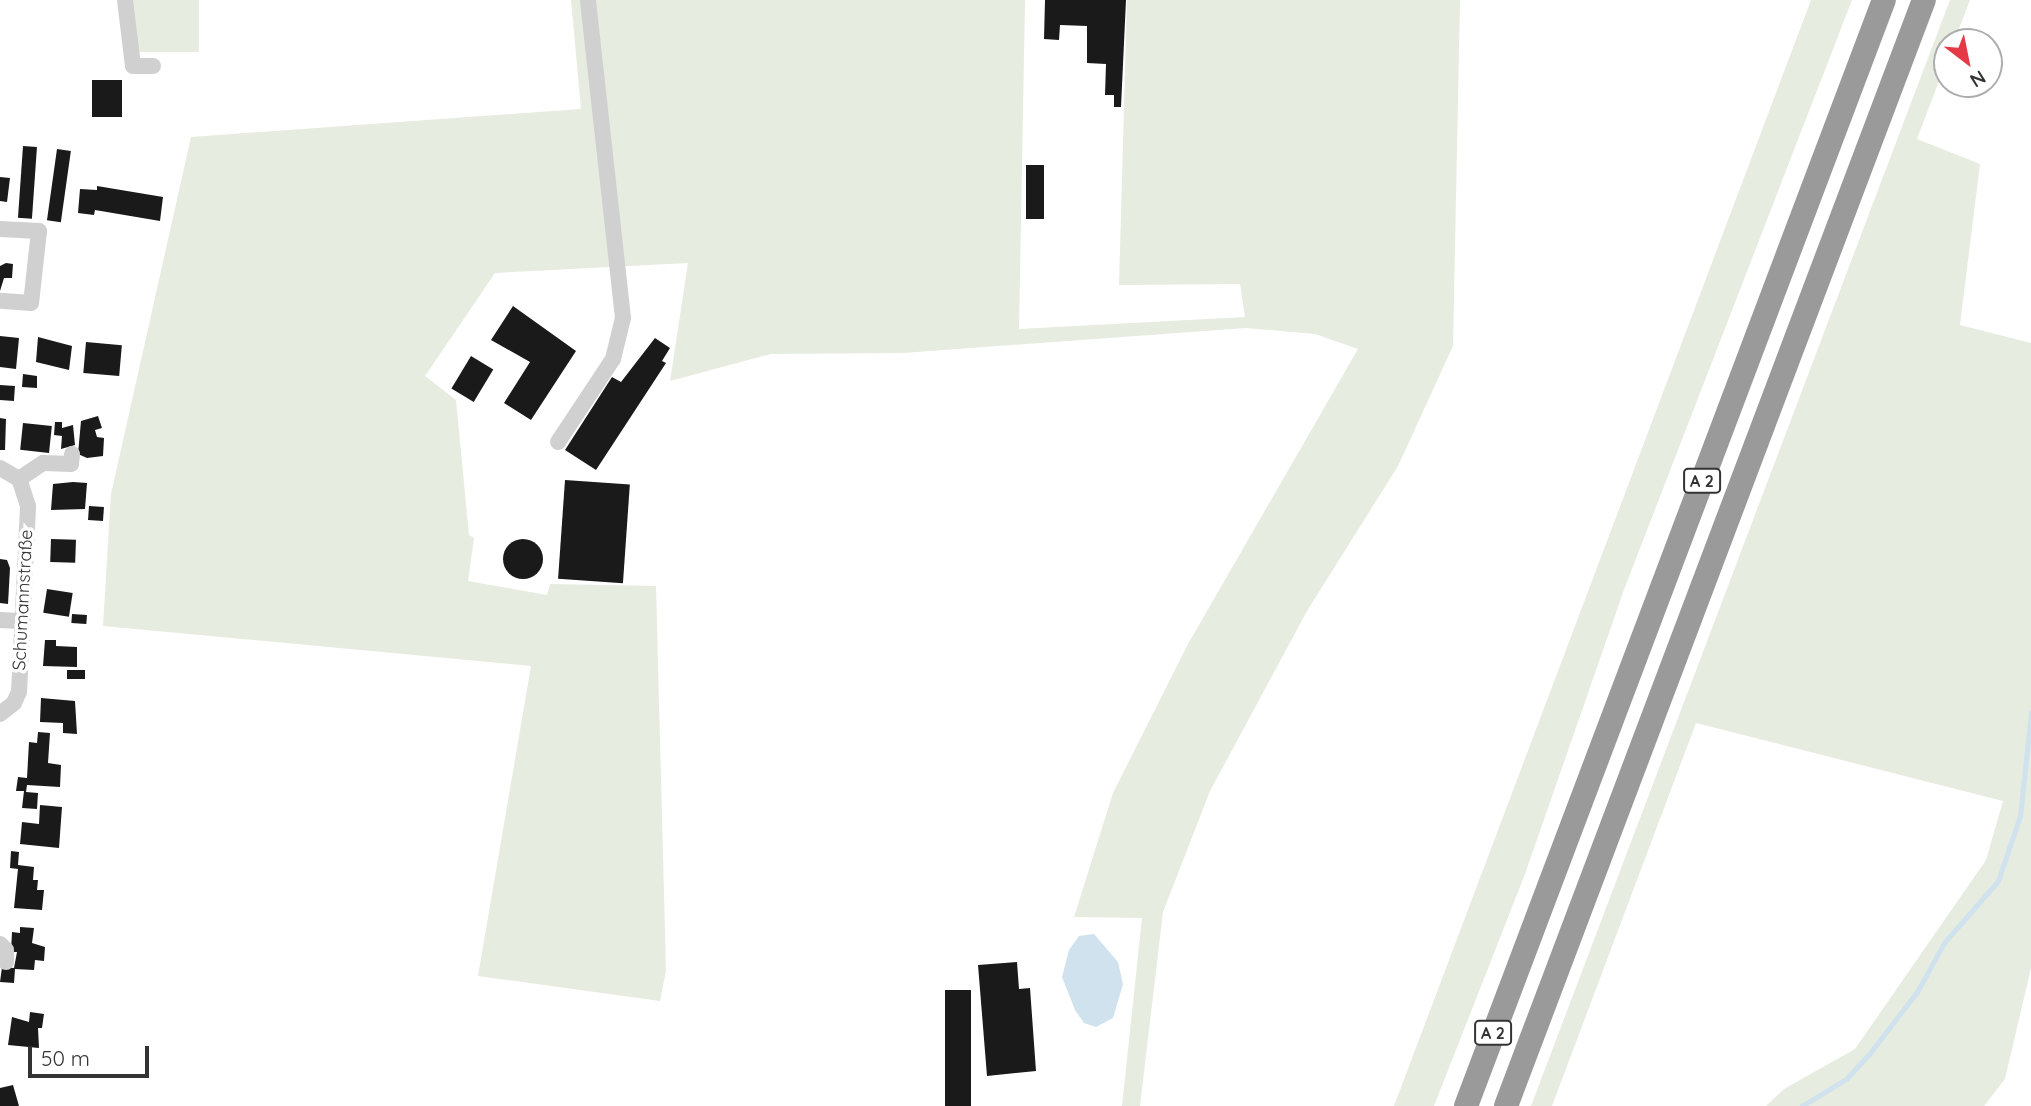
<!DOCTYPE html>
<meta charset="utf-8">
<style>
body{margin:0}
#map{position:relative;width:2031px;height:1106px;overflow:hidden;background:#fff;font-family:Quicksand,sans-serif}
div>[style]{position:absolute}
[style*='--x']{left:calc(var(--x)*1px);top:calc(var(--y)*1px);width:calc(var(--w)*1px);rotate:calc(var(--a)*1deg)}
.green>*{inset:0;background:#e6ecdf;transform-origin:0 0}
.water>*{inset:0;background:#cfe2ee}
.stream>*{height:4.5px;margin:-2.25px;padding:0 2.25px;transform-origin:2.25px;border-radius:2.25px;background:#cfe2ee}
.building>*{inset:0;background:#1a1a1a;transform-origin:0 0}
.round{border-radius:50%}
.minor>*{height:16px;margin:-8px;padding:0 8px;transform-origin:8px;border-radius:8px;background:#d0d0d0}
.highway>*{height:24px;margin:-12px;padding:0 12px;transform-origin:12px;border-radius:12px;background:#9a9a9a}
span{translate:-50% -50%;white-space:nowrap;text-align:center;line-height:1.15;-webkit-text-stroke:7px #fff;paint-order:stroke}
.shield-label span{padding:2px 5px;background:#fff;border:2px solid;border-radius:5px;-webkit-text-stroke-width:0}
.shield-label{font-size:16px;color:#333;font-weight:700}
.street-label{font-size:18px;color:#333}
.north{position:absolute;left:1933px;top:28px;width:70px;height:70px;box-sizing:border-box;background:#fff;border:2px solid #adadad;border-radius:50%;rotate:148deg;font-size:19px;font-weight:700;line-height:28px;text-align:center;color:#333}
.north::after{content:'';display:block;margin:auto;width:24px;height:32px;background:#e63946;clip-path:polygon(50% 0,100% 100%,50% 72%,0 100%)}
.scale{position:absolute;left:28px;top:1046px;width:121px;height:32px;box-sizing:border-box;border:4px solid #333;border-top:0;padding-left:9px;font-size:21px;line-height:24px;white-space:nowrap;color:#333;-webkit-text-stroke:5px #fff;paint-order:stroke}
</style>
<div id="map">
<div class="green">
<i style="left:129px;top:0;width:70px;height:52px"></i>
<i style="clip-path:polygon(571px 0,1025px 0,1019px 329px,1245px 317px,1240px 284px,1119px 285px,1127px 0,1460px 0,1453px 346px,1398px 466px,1307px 611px,1210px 791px,1163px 912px,1140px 1106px,1122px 1106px,1142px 918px,1074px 917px,1113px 793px,1188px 644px,1358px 349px,1315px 334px,1246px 328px,903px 353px,771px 354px,670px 381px,688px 263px,495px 273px,425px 376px,456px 400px,469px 535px,474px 538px,468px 581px,547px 595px,550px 584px,656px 586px,666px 971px,660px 1001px,478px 976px,531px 666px,103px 626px,111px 494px,191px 137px,581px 109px)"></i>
<i style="clip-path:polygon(1811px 0,1852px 0,1625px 587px,1525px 874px,1434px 1106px,1394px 1106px)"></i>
<i style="clip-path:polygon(1950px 0,1970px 0,1954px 42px,1947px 42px,1947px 60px,1917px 139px,1980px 164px,1960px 325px,2031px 343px,2031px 968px,2005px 1079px,1984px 1106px,1766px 1106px,1784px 1089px,1855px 1049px,1986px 860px,2003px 801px,1696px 723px,1552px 1106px,1531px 1106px)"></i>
</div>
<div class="water">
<i style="clip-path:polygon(1094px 934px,1118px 962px,1123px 984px,1113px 1018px,1096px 1027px,1084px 1023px,1075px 1010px,1062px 977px,1069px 950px,1079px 936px)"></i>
</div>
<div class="stream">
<i style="--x:1802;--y:1106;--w:52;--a:-31.5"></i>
<i style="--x:1846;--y:1079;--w:35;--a:-47"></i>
<i style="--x:1870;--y:1053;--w:77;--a:-52.4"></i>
<i style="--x:1917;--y:992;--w:56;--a:-61.1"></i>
<i style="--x:1944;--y:943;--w:82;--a:-48.9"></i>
<i style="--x:1998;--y:881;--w:69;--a:-71.3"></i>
<i style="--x:2020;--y:816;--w:104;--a:-83.9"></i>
</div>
<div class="building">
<i style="clip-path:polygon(1045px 0,1126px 0,1121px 107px,1114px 107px,1114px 95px,1105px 95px,1106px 64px,1087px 63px,1087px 26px,1060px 25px,1059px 40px,1044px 39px)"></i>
<i style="left:92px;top:80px;width:30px;height:37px"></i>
<i style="left:23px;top:146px;width:14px;height:72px;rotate:4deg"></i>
<i style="left:57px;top:149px;width:14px;height:72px;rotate:8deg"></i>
<i style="left:1026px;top:165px;width:18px;height:54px"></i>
<i style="clip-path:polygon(0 177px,10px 178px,7px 202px,0 201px)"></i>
<i style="clip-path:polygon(97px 186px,163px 197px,160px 221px,95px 210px,94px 215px,78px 213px,80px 189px,97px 190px)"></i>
<i style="clip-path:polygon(6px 263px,13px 264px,12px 278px,4px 278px,0 291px,0 266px)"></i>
<i style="clip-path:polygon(513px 306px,576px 351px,531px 420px,504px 403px,530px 362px,491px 340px)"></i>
<i style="clip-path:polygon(0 336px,19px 338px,16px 369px,0 367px)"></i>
<i style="clip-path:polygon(38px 337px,72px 346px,69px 370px,36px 362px)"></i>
<i style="clip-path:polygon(655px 338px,670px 348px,662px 361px,666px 363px,596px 470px,565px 450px,612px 377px,621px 382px)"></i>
<i style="left:86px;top:342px;width:36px;height:31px;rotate:5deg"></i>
<i style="left:471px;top:356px;width:26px;height:38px;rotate:31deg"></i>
<i style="clip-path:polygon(23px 374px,37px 376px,37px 388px,22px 387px)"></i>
<i style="left:0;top:385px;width:15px;height:15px;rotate:4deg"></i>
<i style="clip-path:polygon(98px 416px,102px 428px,95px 430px,97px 437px,104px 438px,103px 456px,87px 458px,78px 454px,81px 421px)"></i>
<i style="clip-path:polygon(0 418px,6px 419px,5px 450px,0 450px)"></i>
<i style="clip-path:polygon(55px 422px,62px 422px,62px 428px,73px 425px,75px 445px,61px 449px,62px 436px,54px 435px)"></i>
<i style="left:23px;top:423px;width:29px;height:27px;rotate:6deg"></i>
<i style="left:565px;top:480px;width:65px;height:99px;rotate:4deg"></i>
<i style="clip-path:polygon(73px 482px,87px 483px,85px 509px,51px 510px,53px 484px)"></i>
<i style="left:89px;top:506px;width:15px;height:14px;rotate:4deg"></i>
<i style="left:51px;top:539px;width:25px;height:23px;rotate:2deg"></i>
<i class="round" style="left:503px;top:539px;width:40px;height:40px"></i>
<i style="clip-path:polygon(0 559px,7px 560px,10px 568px,8px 604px,0 603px)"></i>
<i style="left:47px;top:589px;width:26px;height:24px;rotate:9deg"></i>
<i style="left:72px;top:614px;width:15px;height:9px;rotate:4deg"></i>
<i style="clip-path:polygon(45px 640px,56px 640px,56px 646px,77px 647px,77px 667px,43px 666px)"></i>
<i style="left:67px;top:670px;width:18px;height:9px"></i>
<i style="clip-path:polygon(41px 698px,75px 701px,77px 734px,63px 733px,63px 723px,40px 722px)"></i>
<i style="clip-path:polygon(38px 732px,50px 733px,48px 763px,61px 765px,60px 787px,27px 785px,26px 792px,38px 793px,37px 809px,22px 808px,24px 791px,16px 791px,18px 777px,27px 778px,29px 742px,37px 743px)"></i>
<i style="clip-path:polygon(40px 805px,62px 807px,59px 848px,20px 844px,22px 822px,39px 824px)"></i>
<i style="clip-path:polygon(11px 851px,19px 852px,18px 865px,34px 867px,33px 880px,38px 880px,37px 890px,44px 890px,42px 910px,14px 908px,18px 869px,10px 868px)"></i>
<i style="clip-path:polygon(20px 927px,34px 928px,32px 943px,45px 947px,44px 961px,35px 960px,34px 970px,15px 969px,14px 983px,0 982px,2px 967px,14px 968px,17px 952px,11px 952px,12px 932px,20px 933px)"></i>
<i style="clip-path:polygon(1017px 962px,1019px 989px,1030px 988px,1036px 1071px,987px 1076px,978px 965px)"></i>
<i style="left:945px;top:990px;width:26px;height:116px"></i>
<i style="clip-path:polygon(30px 1012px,44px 1014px,42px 1028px,38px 1028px,39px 1048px,8px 1045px,12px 1017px,29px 1022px)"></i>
<i style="clip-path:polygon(13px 1085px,19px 1106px,0 1106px,0 1088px)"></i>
</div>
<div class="minor">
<i style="--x:125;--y:0;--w:66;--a:83.1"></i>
<i style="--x:133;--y:66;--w:20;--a:0"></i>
<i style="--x:0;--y:229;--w:39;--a:3"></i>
<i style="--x:39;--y:231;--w:72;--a:96.3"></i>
<i style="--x:31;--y:303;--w:31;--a:-176"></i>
<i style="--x:558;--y:442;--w:100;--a:-56.5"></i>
<i style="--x:613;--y:359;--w:42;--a:-76.3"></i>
<i style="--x:623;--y:318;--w:320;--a:-96.3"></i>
<i style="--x:0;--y:468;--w:22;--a:30"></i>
<i style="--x:19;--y:479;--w:29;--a:-34"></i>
<i style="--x:43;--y:463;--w:28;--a:2"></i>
<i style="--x:71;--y:464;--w:10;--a:-84"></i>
<i style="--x:0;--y:620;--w:22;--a:3"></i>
<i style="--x:0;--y:714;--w:18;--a:-38"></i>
<i style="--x:14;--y:703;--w:12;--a:-66"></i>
<i style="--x:19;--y:692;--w:186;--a:-87.2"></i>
<i style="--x:28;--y:506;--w:28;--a:-108"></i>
<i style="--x:0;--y:944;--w:8;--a:45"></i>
<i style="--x:6;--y:950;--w:12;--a:90"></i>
</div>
<div class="highway">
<i style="--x:1466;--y:1106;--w:1182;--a:-69.3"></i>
<i style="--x:1506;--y:1106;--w:1182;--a:-69.3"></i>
</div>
<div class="shield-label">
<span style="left:1702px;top:481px">A 2</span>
<span style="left:1493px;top:1033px">A 2</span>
</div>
<div class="street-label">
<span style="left:23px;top:600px;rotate:-87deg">Schumannstraße</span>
</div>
<div class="north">N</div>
<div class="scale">50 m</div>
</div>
